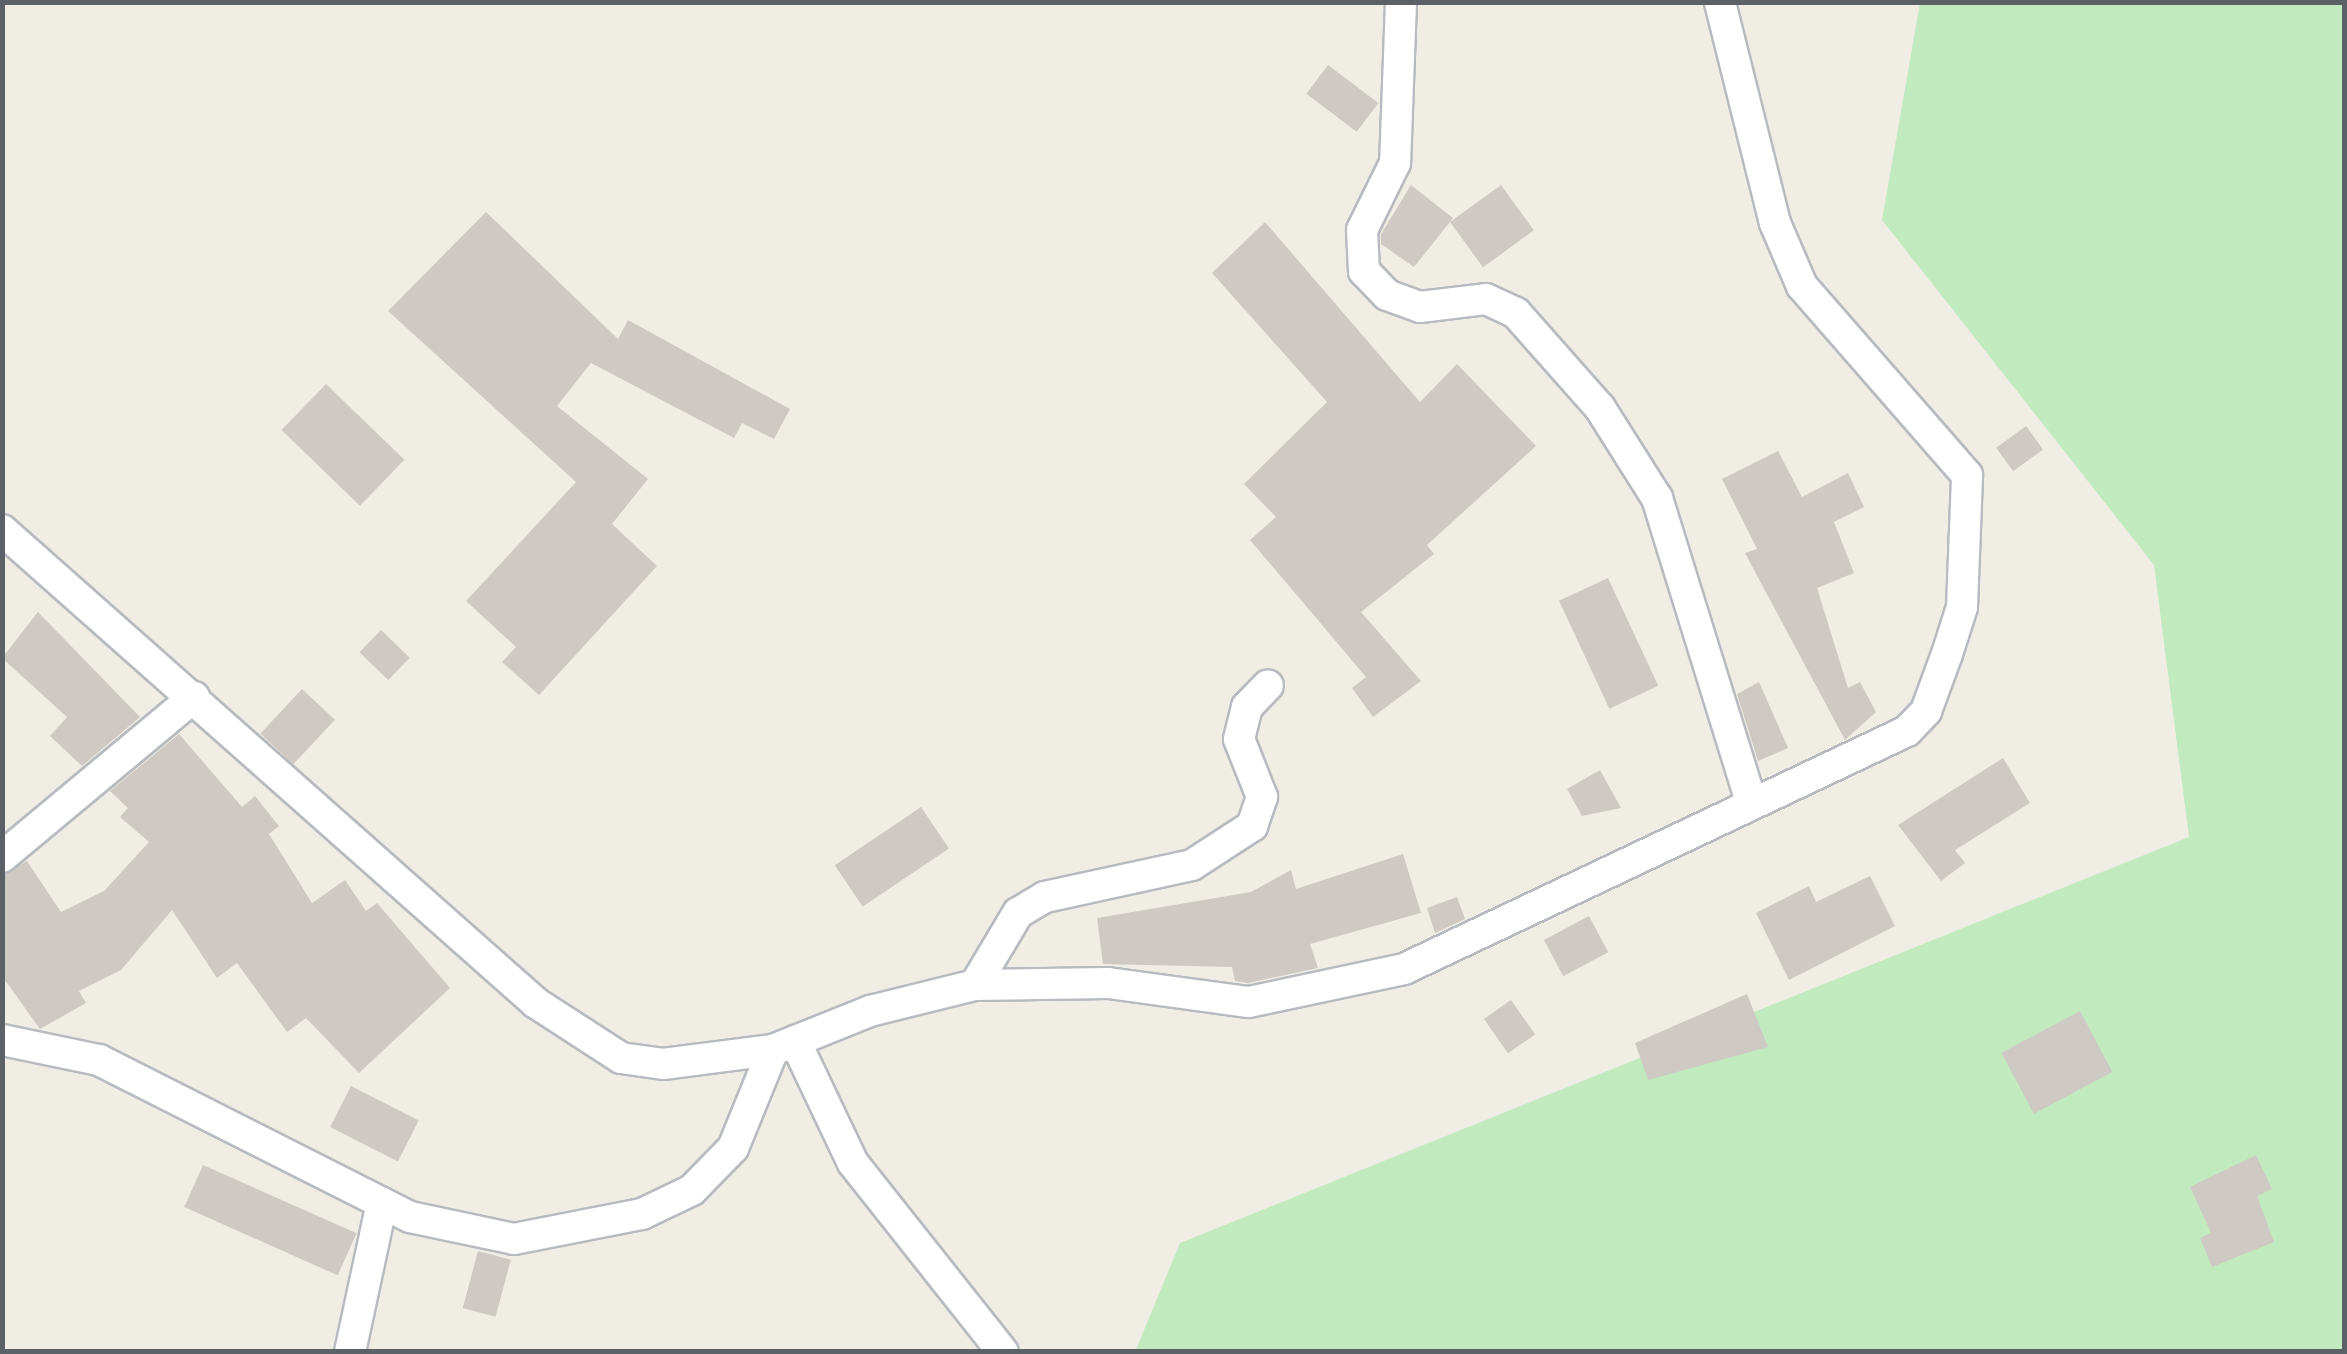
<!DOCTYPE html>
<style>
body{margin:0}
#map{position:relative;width:2347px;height:1354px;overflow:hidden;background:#f0ede5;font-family:"PT Sans",sans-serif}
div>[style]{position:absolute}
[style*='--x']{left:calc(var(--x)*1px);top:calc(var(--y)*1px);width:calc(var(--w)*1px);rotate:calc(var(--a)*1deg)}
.green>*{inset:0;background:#c1eabf}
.building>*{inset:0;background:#cecac3;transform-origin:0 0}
.roads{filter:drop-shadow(2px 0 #b7bbc0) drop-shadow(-2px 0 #b7bbc0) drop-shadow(0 2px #b7bbc0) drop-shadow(0 -2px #b7bbc0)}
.street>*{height:30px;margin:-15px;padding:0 15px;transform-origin:15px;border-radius:15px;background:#fff}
span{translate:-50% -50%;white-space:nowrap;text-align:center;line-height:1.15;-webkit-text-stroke:10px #fff;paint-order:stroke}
.frame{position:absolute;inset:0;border:5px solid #5c6167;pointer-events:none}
</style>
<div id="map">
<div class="green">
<i style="clip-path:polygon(1920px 3px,2344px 3px,2344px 1351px,1135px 1352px,1180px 1243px,2189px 837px,2154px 565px,1882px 220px)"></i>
</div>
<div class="building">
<i style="left:1328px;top:65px;width:63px;height:36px;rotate:37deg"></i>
<i style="clip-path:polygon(1411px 185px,1453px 218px,1414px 267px,1381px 244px,1381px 234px)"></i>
<i style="left:1501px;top:185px;width:56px;height:63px;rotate:54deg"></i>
<i style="clip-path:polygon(486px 212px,618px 339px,628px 320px,790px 409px,774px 439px,742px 423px,734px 438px,591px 363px,557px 406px,648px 479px,612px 524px,657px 566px,539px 695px,502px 662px,516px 647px,466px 601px,576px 482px,388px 311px)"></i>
<i style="clip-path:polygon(1265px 222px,1420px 402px,1457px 364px,1536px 446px,1427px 545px,1434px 554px,1361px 612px,1421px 681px,1373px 717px,1352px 688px,1366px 677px,1250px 540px,1276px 517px,1244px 484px,1327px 402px,1212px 273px)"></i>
<i style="left:326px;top:384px;width:109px;height:64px;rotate:44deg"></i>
<i style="left:2026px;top:426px;width:29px;height:37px;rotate:54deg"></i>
<i style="clip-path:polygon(1778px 451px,1802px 497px,1848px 473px,1864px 507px,1834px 522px,1854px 573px,1817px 588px,1848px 688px,1860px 682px,1876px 712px,1845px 740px,1745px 553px,1757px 549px,1722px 479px)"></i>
<i style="left:1608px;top:578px;width:119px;height:54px;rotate:65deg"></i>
<i style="clip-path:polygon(38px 612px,140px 717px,82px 766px,50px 736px,67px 717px,2px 658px)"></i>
<i style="left:381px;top:630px;width:40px;height:31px;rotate:44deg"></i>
<i style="clip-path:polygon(1759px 682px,1788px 748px,1758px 761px,1737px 694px)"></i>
<i style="left:302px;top:689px;width:45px;height:61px;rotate:43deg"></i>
<i style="clip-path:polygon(179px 734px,242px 807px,255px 796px,279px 826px,269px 834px,312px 903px,345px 880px,366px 911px,377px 903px,450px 988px,359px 1073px,306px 1018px,287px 1032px,237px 963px,217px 978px,172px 910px,121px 970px,79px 991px,86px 1003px,40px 1029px,2px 976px,2px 875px,27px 861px,61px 912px,104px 891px,149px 842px,120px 817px,128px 808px,110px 791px)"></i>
<i style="clip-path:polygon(2003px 758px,2030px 803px,1955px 850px,1965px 863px,1941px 881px,1898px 825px)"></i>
<i style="clip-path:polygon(1600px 770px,1621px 808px,1582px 816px,1567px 789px)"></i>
<i style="left:921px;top:807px;width:50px;height:104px;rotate:56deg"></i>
<i style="clip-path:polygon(1403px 854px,1421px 913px,1310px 944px,1318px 968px,1248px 983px,1235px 981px,1232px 967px,1103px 964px,1097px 918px,1251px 892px,1291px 870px,1296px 889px)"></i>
<i style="clip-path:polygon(1870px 876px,1895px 926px,1789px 980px,1756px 913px,1809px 886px,1816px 902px)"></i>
<i style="clip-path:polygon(1457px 897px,1465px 919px,1435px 933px,1427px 908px)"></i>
<i style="left:1589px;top:916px;width:41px;height:51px;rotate:62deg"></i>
<i style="clip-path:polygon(1747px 994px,1768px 1047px,1648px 1080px,1635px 1043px)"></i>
<i style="left:1511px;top:1000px;width:42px;height:33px;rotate:55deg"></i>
<i style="left:2080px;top:1011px;width:69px;height:89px;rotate:62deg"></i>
<i style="left:351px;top:1086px;width:76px;height:46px;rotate:27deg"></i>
<i style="clip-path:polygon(2256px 1155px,2272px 1189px,2257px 1196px,2274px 1242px,2212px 1267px,2200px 1238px,2211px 1233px,2190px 1187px)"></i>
<i style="left:203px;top:1165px;width:168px;height:46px;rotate:24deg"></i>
<i style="left:478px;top:1251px;width:34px;height:59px;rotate:15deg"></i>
</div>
<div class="roads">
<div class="street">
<i style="--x:1401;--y:2;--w:161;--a:92.1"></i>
<i style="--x:1395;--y:163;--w:75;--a:116.2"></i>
<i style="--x:1362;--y:230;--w:41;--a:87.2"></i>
<i style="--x:1364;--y:271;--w:33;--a:46"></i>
<i style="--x:1387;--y:295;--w:35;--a:20"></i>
<i style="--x:1420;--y:307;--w:66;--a:-6.9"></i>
<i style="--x:1486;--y:299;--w:33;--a:25"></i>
<i style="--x:1516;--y:313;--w:127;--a:48.5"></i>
<i style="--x:1600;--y:408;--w:107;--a:57.7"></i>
<i style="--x:1657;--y:498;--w:315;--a:72.8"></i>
<i style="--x:2;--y:530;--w:713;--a:41.53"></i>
<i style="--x:536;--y:1003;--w:101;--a:32.9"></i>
<i style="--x:621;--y:1058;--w:42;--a:8.1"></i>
<i style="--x:663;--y:1064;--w:111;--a:-7.3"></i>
<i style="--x:773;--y:1050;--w:105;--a:-21.9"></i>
<i style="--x:870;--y:1011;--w:108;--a:-13.9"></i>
<i style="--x:975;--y:985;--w:133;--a:-0.9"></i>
<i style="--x:1108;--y:983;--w:142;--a:7.7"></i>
<i style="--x:1249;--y:1002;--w:158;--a:-12"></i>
<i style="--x:1404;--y:969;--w:556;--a:-25.32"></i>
<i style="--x:1907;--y:731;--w:28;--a:-46"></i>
<i style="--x:1926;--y:711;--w:61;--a:-69.8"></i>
<i style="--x:1947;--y:654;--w:49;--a:-72.3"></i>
<i style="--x:1962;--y:607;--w:132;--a:-87.8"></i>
<i style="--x:1967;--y:475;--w:251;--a:-131.1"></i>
<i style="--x:1802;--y:286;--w:69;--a:-113.2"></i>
<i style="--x:1775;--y:223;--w:228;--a:-104"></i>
<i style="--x:2;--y:857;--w:250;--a:-39.8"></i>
<i style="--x:975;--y:985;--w:84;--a:-59.2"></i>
<i style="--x:1018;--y:913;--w:31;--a:-31"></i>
<i style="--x:1045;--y:897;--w:150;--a:-12.3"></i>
<i style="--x:1192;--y:865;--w:72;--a:-33"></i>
<i style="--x:1252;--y:826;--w:31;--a:-71"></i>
<i style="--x:1262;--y:797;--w:62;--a:-111.6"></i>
<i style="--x:1239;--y:739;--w:33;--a:-76"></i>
<i style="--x:1247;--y:707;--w:30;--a:-46"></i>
<i style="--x:2;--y:1040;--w:99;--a:11.7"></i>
<i style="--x:99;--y:1060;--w:348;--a:26.8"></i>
<i style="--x:410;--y:1217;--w:106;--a:11.9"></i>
<i style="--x:514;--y:1239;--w:130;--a:-11.1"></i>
<i style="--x:642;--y:1214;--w:55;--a:-25.6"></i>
<i style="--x:692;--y:1190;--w:59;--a:-45.7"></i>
<i style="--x:733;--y:1148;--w:106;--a:-67.8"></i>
<i style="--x:795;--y:1041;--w:135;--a:64.6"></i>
<i style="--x:853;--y:1163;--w:241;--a:51.6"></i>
<i style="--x:350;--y:1352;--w:152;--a:-77.9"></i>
</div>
</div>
<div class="frame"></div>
</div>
